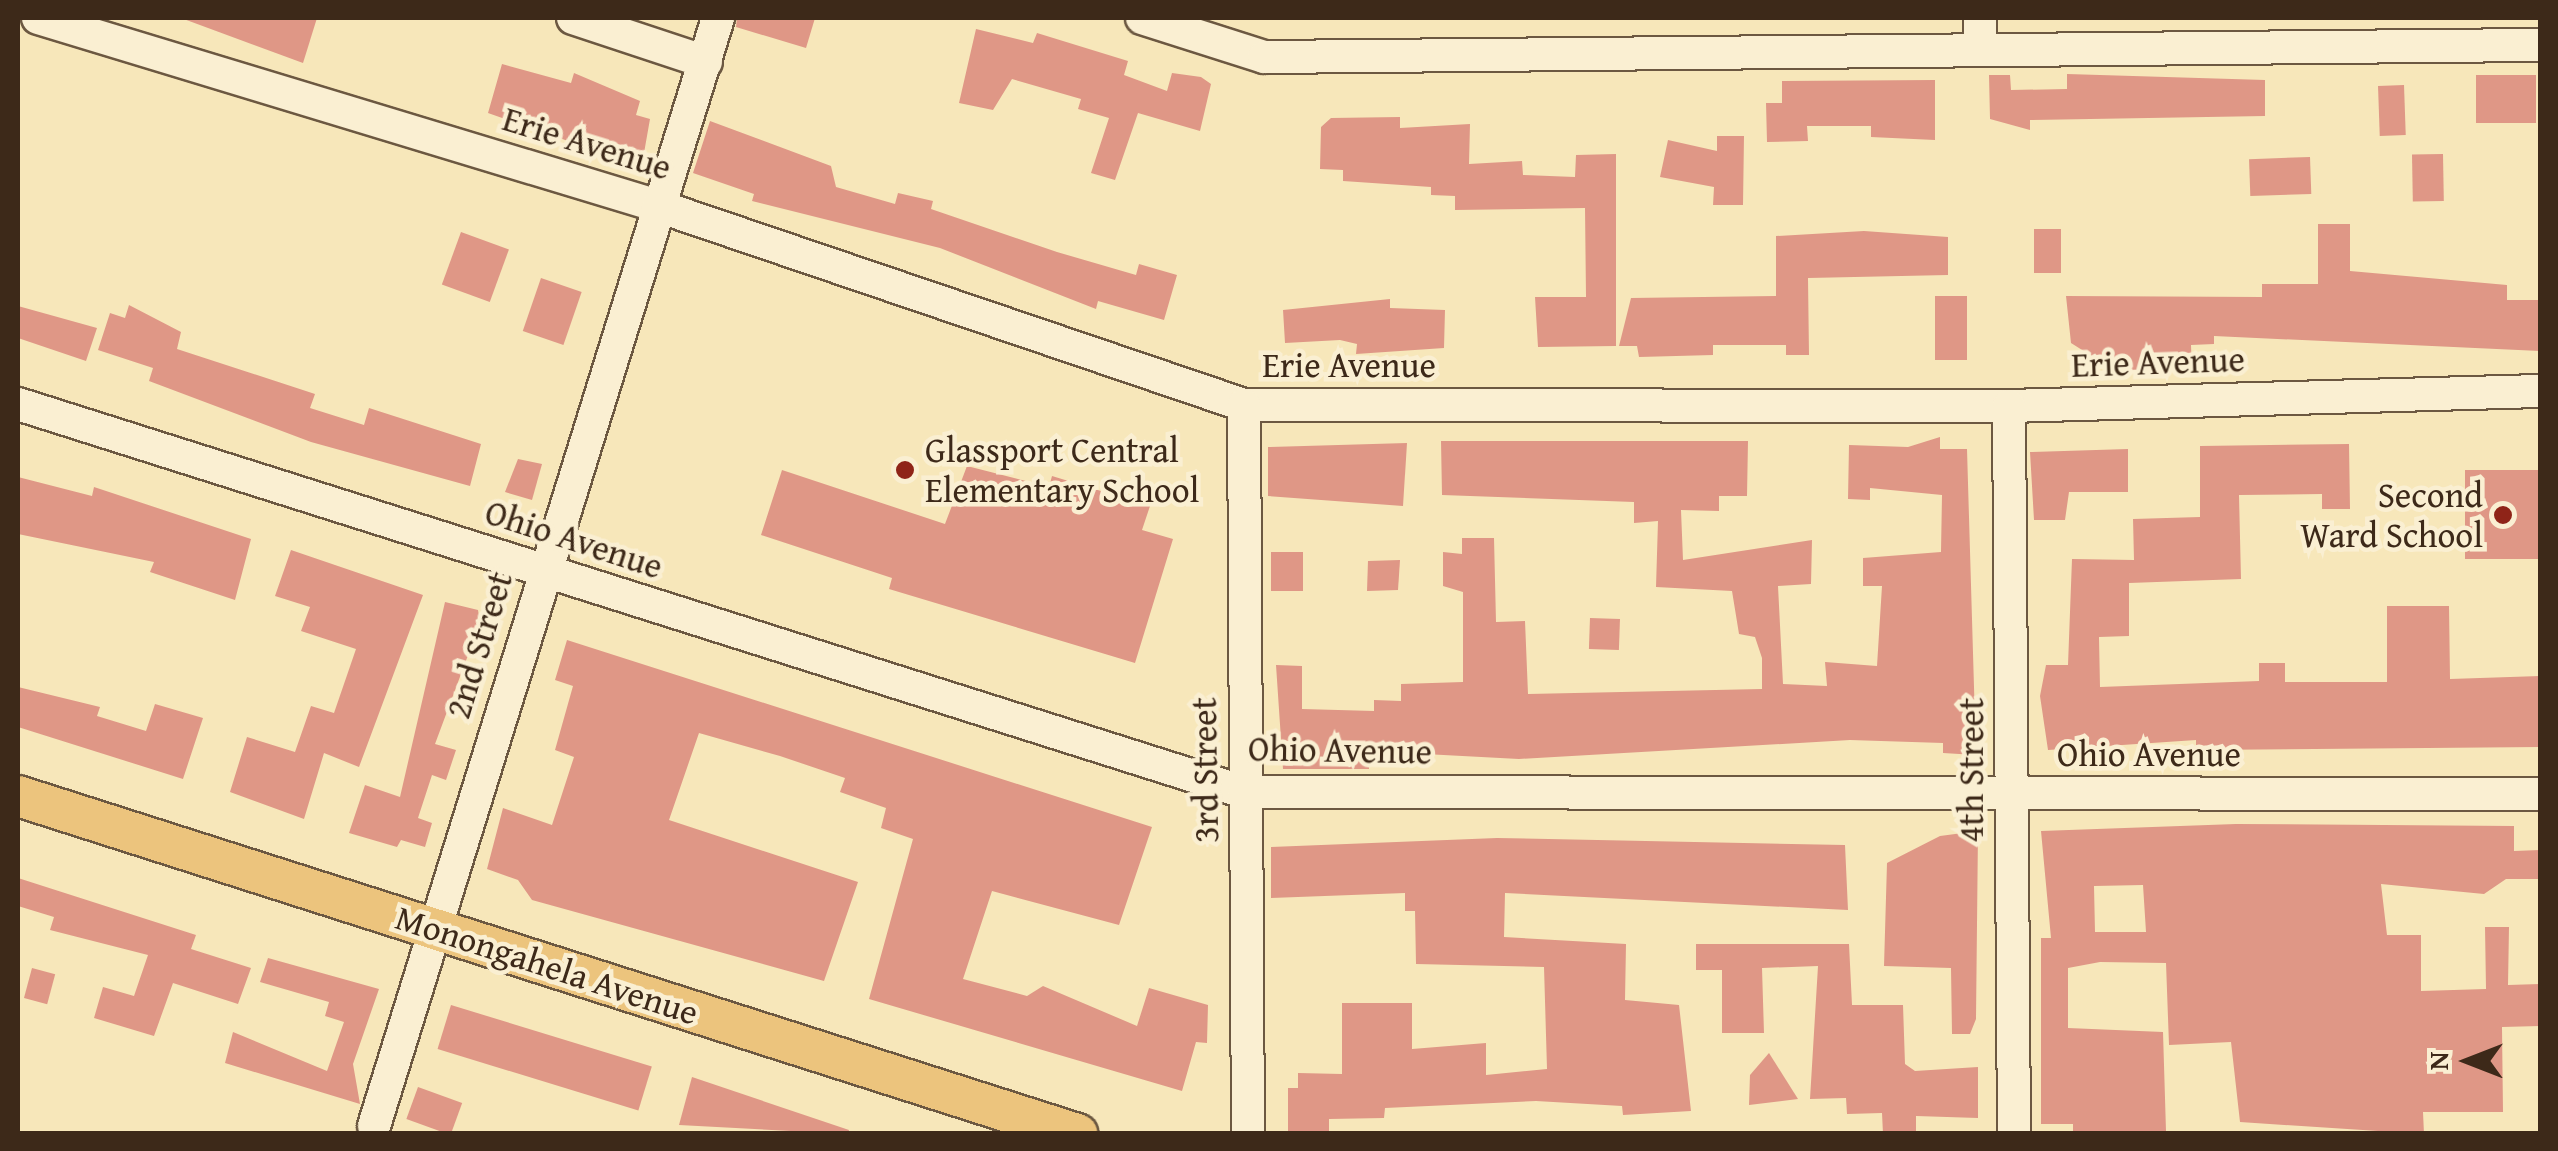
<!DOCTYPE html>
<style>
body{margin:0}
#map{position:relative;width:2558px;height:1151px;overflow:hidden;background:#f7e7ba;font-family:"Gentium Book Plus",serif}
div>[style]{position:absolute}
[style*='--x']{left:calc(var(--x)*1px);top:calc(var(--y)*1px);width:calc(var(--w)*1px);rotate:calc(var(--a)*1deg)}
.building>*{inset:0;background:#df9786;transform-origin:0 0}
.roads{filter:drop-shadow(2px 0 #6c5841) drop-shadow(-2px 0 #6c5841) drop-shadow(0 2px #6c5841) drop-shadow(0 -2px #6c5841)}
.minor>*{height:32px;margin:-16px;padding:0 16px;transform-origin:16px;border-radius:16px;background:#faefd2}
.major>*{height:40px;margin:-20px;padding:0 20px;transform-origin:20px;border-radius:20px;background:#ecc47d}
.dots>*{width:28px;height:28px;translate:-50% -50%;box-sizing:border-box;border:5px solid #faefd2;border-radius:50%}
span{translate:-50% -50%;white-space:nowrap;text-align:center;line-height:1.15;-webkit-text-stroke:9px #faefd2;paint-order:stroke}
.street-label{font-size:35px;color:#3d2919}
.poi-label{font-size:35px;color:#3d2919}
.left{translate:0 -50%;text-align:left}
.right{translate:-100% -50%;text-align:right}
.frame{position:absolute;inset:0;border:20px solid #3d2919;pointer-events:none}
.north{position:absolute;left:2418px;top:1011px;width:100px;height:100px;-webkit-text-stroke:8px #faefd2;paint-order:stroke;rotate:270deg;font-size:28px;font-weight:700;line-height:40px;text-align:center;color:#3d2919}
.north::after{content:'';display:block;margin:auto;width:35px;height:45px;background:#3d2919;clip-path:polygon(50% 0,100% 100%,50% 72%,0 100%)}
</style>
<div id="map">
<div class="building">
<i style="clip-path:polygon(181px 18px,317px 18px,303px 63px)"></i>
<i style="clip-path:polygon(737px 18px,815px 18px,806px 48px,736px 27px)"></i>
<i style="clip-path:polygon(976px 29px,1033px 43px,1037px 33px,1128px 61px,1124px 75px,1167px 91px,1172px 73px,1201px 77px,1211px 84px,1200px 131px,1138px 113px,1115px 180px,1091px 173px,1109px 118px,1078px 109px,1081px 99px,1012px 79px,993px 110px,959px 103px)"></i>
<i style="clip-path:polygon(502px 64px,571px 83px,574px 73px,640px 101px,636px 115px,650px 119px,644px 153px,631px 151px,628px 162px,488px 113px)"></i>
<i style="clip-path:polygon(2067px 74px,2265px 80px,2265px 116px,2030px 120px,2030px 130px,1990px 119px,1989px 75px,2010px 75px,2011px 90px,2067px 89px)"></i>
<i style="left:2476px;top:75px;width:60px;height:48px"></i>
<i style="clip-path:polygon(1935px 80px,1935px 140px,1871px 137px,1871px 126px,1807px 126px,1808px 141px,1767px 142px,1766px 103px,1782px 103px,1782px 81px)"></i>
<i style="left:2404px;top:85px;width:50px;height:26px;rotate:88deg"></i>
<i style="clip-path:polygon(1400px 117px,1400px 128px,1470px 124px,1469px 164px,1522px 161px,1523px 175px,1575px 177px,1576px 155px,1616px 154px,1616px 346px,1538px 347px,1535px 297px,1586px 297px,1585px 208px,1455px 210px,1455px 196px,1431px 195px,1431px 187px,1343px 181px,1343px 170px,1320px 169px,1321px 127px,1331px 118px)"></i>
<i style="clip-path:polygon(710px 121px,831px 166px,836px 187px,895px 204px,898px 193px,933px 201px,931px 209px,1057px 252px,1136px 275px,1139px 264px,1177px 275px,1164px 320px,1098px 301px,1096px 309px,940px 248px,752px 201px,754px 194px,693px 173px)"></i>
<i style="clip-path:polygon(1717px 136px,1744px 136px,1743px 205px,1713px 205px,1714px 187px,1660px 177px,1668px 140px,1717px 151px)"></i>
<i style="left:2443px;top:154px;width:47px;height:31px;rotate:89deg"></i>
<i style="left:2310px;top:157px;width:37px;height:61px;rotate:88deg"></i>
<i style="clip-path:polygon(2318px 224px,2350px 224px,2350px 271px,2507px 285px,2507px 300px,2540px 300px,2540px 351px,2214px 336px,2214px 344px,2191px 345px,2192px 371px,2161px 371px,2127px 370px,2127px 360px,2098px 360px,2071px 343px,2066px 296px,2262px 297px,2262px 284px,2318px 284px)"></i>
<i style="left:2034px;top:229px;width:27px;height:44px"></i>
<i style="clip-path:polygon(1864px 231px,1948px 237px,1948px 275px,1808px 278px,1809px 355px,1786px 355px,1786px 345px,1713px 345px,1713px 355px,1639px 357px,1637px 346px,1619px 346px,1631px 298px,1776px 296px,1776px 236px)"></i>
<i style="left:461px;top:232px;width:51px;height:56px;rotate:20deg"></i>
<i style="left:541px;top:278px;width:43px;height:56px;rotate:19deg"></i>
<i style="left:1935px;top:296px;width:32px;height:64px"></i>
<i style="clip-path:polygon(1390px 299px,1390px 308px,1445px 310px,1444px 348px,1356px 354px,1357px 344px,1340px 340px,1285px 343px,1283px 310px)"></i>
<i style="clip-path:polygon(129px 305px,181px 332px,177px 349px,315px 394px,310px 408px,364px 425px,369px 408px,481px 444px,470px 486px,311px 442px,149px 381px,153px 368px,98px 350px,110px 313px,125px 318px)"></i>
<i style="clip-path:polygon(18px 306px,97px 328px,86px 361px,18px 338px)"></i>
<i style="clip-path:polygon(1940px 437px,1940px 449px,1967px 449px,1976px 755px,1943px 753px,1943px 743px,1850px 740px,1519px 759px,1368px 751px,1369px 769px,1283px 769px,1276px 665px,1302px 666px,1302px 709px,1374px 711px,1374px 700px,1401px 701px,1401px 684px,1463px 682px,1463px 592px,1443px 586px,1443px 552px,1462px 554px,1462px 538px,1494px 538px,1496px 622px,1525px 621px,1528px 694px,1762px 689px,1762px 658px,1755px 637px,1739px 634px,1732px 591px,1656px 587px,1658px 521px,1634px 523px,1634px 502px,1442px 495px,1441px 441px,1748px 441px,1747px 496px,1719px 496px,1719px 511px,1681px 510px,1683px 560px,1812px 540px,1811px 584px,1778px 586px,1783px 684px,1827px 686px,1825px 662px,1877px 666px,1882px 586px,1863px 586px,1863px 558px,1941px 552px,1942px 495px,1870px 488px,1870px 500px,1848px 499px,1849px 445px,1908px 447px)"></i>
<i style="clip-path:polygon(1407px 443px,1403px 506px,1268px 496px,1268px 447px)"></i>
<i style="clip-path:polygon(2349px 444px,2350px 509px,2322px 509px,2322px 494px,2239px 495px,2241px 579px,2129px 583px,2129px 636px,2099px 637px,2100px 687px,2259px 681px,2259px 663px,2285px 663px,2285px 682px,2387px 682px,2387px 606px,2449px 606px,2450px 679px,2540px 676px,2540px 747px,2196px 750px,2196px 740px,2048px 750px,2040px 696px,2046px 665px,2068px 665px,2072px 559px,2134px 560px,2133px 519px,2200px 517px,2200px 446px)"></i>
<i style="clip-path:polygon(2128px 449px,2128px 492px,2069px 492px,2065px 520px,2034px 520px,2030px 452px)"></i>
<i style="clip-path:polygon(518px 459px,542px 464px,532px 500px,505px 492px)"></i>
<i style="clip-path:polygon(967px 466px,1049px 487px,1052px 476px,1150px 506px,1142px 530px,1173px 539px,1135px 663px,889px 589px,892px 578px,761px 535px,782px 470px,945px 524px)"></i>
<i style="left:2540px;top:470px;width:89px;height:75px;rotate:90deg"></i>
<i style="clip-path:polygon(18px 477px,92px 496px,94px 487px,251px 539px,235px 600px,150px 572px,154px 562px,18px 534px)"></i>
<i style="clip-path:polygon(291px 550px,423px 595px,359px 767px,324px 753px,304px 819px,230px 792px,247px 737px,295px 752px,311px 706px,334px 713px,356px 649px,301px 631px,310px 607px,275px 596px)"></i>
<i style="left:1271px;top:552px;width:32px;height:39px"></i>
<i style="clip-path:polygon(1400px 560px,1398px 590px,1367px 591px,1368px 561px)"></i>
<i style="clip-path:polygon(445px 602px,478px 610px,480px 623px,435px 744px,456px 750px,446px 780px,432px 775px,418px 818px,432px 823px,425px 847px,401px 840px,397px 847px,349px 833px,365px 785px,400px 797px)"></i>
<i style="left:1590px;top:618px;width:30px;height:31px;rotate:2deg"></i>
<i style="clip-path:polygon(567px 640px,1152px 827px,1119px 925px,992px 891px,963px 979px,1027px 996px,1043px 986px,1137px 1026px,1149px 988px,1208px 1005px,1207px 1043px,1196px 1042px,1182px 1091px,869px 999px,913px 839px,881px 828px,886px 808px,840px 792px,845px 778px,780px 756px,699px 733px,669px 820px,858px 882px,824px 981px,532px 900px,518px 880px,487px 869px,503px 808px,552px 825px,574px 757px,555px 750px,573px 686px,555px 680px)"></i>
<i style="clip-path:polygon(18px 687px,100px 707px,97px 716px,146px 731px,155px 704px,203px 718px,183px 779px,18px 727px)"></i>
<i style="clip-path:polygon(evenodd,2236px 824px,2514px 826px,2514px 851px,2540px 850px,2540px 879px,2506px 879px,2484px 894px,2381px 884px,2387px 935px,2421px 935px,2421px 991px,2486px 989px,2485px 927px,2509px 927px,2508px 985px,2540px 984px,2540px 1026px,2502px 1027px,2503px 1112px,2423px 1112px,2424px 1134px,2240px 1122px,2231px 1042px,2169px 1045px,2166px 963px,2100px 962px,2068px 968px,2068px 1028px,2163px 1032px,2166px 1131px,2073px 1134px,2073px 1124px,2041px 1124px,2041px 938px,2051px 938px,2041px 831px,2236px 824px,2143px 885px,2146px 932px,2095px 932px,2094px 886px,2143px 885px)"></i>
<i style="clip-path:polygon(1978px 831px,1976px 1019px,1970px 1034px,1952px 1034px,1951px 968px,1884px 966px,1887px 863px,1940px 836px)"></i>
<i style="clip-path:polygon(1497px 838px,1845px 845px,1848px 910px,1505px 893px,1504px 937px,1626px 944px,1625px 1000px,1679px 1005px,1691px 1111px,1623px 1115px,1622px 1106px,1536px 1101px,1385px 1108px,1384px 1118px,1329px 1119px,1329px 1132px,1288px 1133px,1288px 1088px,1298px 1088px,1298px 1073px,1342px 1074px,1342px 1003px,1412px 1003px,1412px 1049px,1486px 1043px,1486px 1075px,1547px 1069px,1544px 967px,1416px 964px,1415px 911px,1405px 911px,1405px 893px,1271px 898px,1271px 847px)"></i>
<i style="clip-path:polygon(18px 878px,196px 935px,191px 949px,251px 968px,238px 1004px,173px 983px,154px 1036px,94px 1018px,103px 987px,134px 996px,148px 955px,50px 930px,54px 917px,18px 906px)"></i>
<i style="clip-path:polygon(1696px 944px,1849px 944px,1852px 1005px,1903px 1005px,1905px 1064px,1915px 1071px,1978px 1067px,1978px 1118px,1916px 1116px,1916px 1134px,1883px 1134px,1882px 1113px,1847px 1114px,1846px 1098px,1810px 1099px,1818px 966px,1762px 968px,1764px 1033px,1722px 1033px,1722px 970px,1696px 970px)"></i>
<i style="clip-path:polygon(268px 958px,379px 989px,353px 1064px,360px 1104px,225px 1063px,233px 1032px,327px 1071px,344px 1022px,325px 1016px,329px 1002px,260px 982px)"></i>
<i style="left:32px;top:968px;width:24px;height:31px;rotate:15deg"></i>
<i style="left:451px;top:1005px;width:210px;height:46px;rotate:17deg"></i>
<i style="clip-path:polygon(1769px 1053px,1798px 1099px,1749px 1105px,1750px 1075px)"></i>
<i style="clip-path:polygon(692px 1077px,849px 1130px,848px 1134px,679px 1125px)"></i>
<i style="left:418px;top:1087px;width:47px;height:34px;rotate:20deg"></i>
</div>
<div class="roads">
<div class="minor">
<i style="--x:38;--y:18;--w:648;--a:16.87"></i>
<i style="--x:658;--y:206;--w:619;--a:18.76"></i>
<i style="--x:1244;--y:405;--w:765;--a:0.07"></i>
<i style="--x:2009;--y:406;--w:531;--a:-1.62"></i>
<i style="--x:573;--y:18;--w:140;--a:18.3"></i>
<i style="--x:1142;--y:18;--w:128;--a:17.7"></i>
<i style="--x:1264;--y:57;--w:1276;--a:-0.54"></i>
<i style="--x:1980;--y:18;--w:32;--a:90"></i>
<i style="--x:18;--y:404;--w:1286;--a:17.56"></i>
<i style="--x:1244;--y:792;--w:1296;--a:0.09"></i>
<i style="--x:1244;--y:405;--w:729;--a:89.69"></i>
<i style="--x:2009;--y:406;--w:728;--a:89.61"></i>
<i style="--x:374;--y:1126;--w:1160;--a:-72.75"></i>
</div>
<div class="major">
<i style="--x:18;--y:796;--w:1112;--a:17.7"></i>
</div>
</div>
<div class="dots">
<i style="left:905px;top:470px;background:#8f2418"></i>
<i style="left:2503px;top:515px;background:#8f2418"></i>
</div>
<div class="street-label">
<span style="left:587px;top:143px;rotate:17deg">Erie Avenue</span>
<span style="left:2158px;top:362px;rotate:-2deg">Erie Avenue</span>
<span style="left:1349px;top:365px">Erie Avenue</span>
<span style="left:574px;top:539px;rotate:18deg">Ohio Avenue</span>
<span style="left:479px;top:645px;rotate:-73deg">2nd Street</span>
<span style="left:1340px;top:750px;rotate:1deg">Ohio Avenue</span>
<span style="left:2149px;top:754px">Ohio Avenue</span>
<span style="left:1205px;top:770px;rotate:-91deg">3rd Street</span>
<span style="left:1971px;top:770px;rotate:-90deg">4th Street</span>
<span style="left:547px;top:965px;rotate:18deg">Monongahela Avenue</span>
</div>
<div class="poi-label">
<span class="left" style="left:925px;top:470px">Glassport Central<br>Elementary School</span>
<span class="right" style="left:2483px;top:515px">Second<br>Ward School</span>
</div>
<div class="frame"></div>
<div class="north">N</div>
</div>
